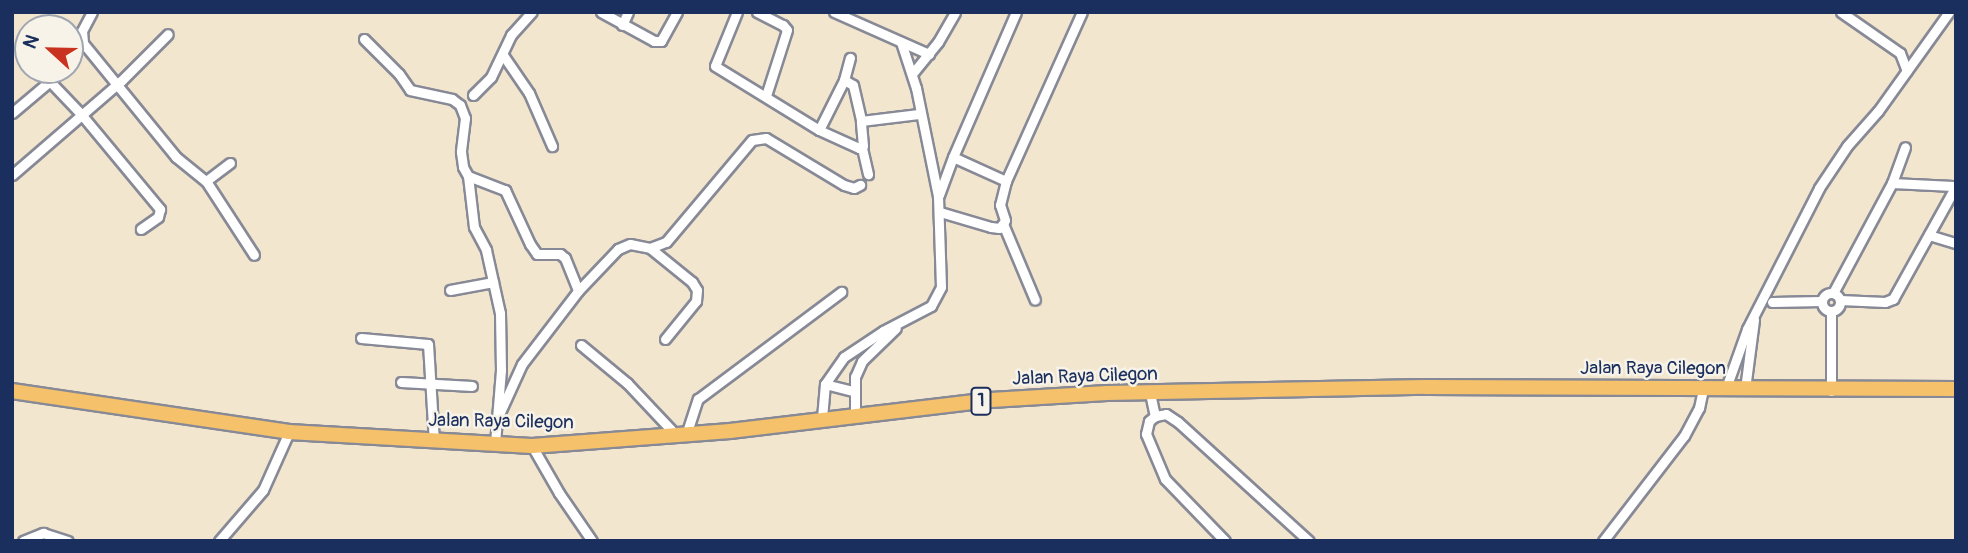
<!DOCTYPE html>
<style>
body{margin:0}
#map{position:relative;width:1968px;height:553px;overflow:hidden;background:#f3e6cf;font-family:Pangolin,sans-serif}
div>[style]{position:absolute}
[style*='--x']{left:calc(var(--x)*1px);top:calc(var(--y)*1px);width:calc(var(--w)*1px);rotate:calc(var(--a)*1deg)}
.roads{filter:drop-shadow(2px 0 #878a96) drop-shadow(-2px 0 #878a96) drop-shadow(0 2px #878a96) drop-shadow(0 -2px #878a96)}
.minor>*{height:9px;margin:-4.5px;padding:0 4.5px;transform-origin:4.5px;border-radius:4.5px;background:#fff}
.minor>.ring{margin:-4.5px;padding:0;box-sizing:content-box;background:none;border:9px solid #fff;border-radius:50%}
.trunk>*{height:14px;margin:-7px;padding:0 7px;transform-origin:7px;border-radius:7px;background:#f5c16b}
span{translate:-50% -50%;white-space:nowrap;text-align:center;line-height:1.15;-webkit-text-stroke:5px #f7f3e8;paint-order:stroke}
.shield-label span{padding:2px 5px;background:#f7f3e8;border:2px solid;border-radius:5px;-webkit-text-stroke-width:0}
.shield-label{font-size:18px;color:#1b2f5e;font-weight:700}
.street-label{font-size:19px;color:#1b2f5e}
.frame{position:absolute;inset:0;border:14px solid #1b2f5e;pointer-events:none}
.north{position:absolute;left:14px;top:14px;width:70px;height:70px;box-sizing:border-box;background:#f7f3e8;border:2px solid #9fa5b1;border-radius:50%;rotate:292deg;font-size:19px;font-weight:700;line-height:28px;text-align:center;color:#1b2f5e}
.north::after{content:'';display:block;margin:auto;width:24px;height:32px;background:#c8321e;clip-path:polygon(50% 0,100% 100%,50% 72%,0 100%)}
</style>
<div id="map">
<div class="roads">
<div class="minor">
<i style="--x:92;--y:12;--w:21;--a:118"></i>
<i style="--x:82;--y:31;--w:12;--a:85"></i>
<i style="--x:83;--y:43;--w:147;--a:50.8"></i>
<i style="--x:176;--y:157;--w:38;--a:39"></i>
<i style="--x:206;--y:181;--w:88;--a:57"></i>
<i style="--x:601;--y:12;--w:60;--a:28.7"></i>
<i style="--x:654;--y:41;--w:7;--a:0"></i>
<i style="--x:661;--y:41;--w:33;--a:-61"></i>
<i style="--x:737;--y:12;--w:58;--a:112.2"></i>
<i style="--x:715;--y:66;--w:122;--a:31.6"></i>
<i style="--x:819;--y:130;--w:44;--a:24.2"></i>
<i style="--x:859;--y:148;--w:4;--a:-27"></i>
<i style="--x:863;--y:146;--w:25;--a:-95"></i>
<i style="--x:861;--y:121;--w:58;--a:-6.9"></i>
<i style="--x:757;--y:12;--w:29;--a:27"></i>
<i style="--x:783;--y:25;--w:6;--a:51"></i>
<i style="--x:787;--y:30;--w:69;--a:107.7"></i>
<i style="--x:834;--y:12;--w:104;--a:23.9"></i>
<i style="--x:1841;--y:12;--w:72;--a:34.8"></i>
<i style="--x:1900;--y:53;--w:19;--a:69"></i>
<i style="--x:622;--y:25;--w:14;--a:-65"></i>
<i style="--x:364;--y:39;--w:49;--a:45"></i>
<i style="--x:399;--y:74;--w:19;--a:55"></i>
<i style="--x:410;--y:90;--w:43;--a:12.1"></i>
<i style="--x:452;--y:99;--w:10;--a:37"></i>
<i style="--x:460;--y:105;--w:14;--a:69"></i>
<i style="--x:465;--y:118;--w:34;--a:97"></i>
<i style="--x:461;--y:152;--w:15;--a:82"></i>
<i style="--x:463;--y:167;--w:10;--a:61"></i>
<i style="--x:468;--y:176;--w:40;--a:21"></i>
<i style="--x:505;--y:190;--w:60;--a:65.2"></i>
<i style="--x:530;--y:244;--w:12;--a:55"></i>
<i style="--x:537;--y:254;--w:23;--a:0"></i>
<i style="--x:560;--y:254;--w:6;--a:39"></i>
<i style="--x:565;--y:258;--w:35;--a:68"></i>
<i style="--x:503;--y:55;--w:46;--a:55.6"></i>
<i style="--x:529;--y:93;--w:58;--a:66.5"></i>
<i style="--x:39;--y:70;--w:61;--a:46.3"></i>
<i style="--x:81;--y:114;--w:124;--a:50.3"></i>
<i style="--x:160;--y:209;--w:8;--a:104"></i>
<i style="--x:158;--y:217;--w:21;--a:145"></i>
<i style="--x:912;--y:74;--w:41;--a:-50.9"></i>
<i style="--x:938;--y:42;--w:34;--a:-60"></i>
<i style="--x:844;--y:80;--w:23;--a:-75"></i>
<i style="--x:473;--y:95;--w:25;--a:-45"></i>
<i style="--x:491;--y:77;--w:47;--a:-64.5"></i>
<i style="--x:511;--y:35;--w:31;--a:-48"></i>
<i style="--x:12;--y:113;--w:50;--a:-40.1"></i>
<i style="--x:819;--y:130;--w:56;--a:-63.4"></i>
<i style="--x:844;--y:80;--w:10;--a:29"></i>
<i style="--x:853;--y:85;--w:37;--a:77"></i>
<i style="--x:862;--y:148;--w:27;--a:77"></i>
<i style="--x:12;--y:175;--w:144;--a:-40.8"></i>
<i style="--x:121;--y:81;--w:66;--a:-45"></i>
<i style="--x:468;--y:176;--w:51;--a:83.3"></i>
<i style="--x:474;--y:227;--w:26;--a:62"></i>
<i style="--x:486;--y:250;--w:65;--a:77.5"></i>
<i style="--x:500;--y:313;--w:57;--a:89"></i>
<i style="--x:501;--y:370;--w:73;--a:94.7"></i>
<i style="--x:206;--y:181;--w:30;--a:-37"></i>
<i style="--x:1006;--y:181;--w:58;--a:-155.6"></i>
<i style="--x:953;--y:157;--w:158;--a:-66.5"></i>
<i style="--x:1892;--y:183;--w:38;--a:-70"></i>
<i style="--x:939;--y:195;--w:40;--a:-69.8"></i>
<i style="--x:940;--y:212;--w:53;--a:16.4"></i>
<i style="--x:991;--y:227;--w:8;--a:7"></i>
<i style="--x:999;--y:228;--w:6;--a:-45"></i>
<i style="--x:1003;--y:224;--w:4;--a:-63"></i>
<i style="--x:1005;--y:220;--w:16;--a:-108"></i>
<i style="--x:1000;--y:205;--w:25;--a:-76"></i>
<i style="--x:1006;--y:181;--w:185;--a:-65.8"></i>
<i style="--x:1003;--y:224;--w:82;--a:67.2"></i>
<i style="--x:1929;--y:235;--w:28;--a:17"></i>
<i style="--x:650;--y:248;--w:54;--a:39"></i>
<i style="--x:692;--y:282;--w:9;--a:58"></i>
<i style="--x:697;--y:290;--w:11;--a:95"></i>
<i style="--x:696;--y:301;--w:49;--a:129.2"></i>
<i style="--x:450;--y:290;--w:44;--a:-10.5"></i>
<i class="ring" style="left:1822px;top:293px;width:9px;height:9px"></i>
<i style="--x:1833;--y:293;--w:125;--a:-61.8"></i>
<i style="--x:1892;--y:183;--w:61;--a:2.8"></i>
<i style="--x:1840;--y:300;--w:45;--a:2.5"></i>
<i style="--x:1885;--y:302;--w:9;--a:-21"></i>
<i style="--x:1893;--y:299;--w:129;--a:-60.9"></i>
<i style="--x:1772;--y:302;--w:50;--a:-1.1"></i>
<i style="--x:1831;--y:311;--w:80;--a:90"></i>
<i style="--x:361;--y:338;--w:67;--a:5.1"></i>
<i style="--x:428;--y:344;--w:97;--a:86.5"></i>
<i style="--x:581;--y:345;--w:60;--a:39.6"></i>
<i style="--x:627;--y:383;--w:71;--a:46.7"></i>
<i style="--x:401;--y:382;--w:71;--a:3.2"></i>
<i style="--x:825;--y:384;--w:29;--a:14"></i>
<i style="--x:1726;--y:388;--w:63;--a:-70.4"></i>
<i style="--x:1747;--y:329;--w:158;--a:-62.9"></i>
<i style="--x:1819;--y:188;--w:50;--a:-56.3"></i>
<i style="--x:1847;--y:146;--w:47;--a:-48.5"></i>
<i style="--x:1878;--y:111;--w:122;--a:-54.4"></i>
<i style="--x:1745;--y:389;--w:70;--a:-82.6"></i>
<i style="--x:1150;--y:393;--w:24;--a:78"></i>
<i style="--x:855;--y:416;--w:39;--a:-90"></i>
<i style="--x:855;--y:377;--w:17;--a:-66"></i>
<i style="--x:862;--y:361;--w:47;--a:-44.1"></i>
<i style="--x:822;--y:418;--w:34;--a:-85"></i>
<i style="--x:825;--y:384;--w:33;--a:-55"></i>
<i style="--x:844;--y:357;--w:47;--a:-33.7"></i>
<i style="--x:883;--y:331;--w:54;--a:-27.5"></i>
<i style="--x:931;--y:306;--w:21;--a:-62"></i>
<i style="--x:941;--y:287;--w:91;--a:-91.9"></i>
<i style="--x:938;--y:196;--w:110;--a:-101.5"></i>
<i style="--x:916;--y:88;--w:48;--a:-108.1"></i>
<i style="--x:497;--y:419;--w:60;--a:-65.6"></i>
<i style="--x:522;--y:364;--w:92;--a:-52.5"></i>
<i style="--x:578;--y:291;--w:58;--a:-46.4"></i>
<i style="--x:618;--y:249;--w:13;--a:-23"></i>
<i style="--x:630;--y:244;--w:20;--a:11"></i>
<i style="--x:650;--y:248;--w:17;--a:-21"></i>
<i style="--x:666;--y:242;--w:133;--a:-49.9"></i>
<i style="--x:752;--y:140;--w:14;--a:-8"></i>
<i style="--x:766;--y:138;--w:91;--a:31.1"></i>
<i style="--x:844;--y:185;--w:10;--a:17"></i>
<i style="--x:854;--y:188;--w:7;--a:-27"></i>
<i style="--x:686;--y:435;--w:38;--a:-72"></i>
<i style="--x:698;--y:399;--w:179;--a:-36.8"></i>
<i style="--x:532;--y:446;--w:54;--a:60.1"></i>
<i style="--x:559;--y:493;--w:58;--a:55.5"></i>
<i style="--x:23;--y:541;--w:22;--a:-22"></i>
<i style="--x:43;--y:533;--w:26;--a:18"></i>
<i style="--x:219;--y:541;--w:67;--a:-49.2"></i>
<i style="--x:263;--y:490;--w:64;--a:-65.9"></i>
<i style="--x:1225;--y:541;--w:86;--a:-134.1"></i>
<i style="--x:1165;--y:479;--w:49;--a:-112.9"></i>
<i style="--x:1146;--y:434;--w:13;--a:-77"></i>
<i style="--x:1149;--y:421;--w:8;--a:-40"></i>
<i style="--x:1155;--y:416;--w:11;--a:-10"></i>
<i style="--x:1166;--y:414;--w:14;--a:34"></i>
<i style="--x:1178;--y:422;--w:177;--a:42.3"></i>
<i style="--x:1603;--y:541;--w:133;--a:-52.4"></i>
<i style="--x:1684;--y:436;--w:32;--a:-62"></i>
<i style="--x:1699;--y:408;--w:19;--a:-78"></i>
</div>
<div class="trunk">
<i style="--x:12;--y:391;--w:280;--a:8.4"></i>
<i style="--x:289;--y:432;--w:243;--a:3.3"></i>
<i style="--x:532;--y:446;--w:199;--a:-4.3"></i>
<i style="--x:730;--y:431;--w:263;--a:-6.8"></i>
<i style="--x:991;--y:400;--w:116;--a:-3.5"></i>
<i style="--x:1107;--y:393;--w:319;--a:-1.1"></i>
<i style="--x:1426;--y:387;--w:530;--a:0.22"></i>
</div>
</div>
<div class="shield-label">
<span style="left:981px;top:401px">1</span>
</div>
<div class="street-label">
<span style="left:1653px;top:369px">Jalan Raya Cilegon</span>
<span style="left:1085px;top:377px;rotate:-2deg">Jalan Raya Cilegon</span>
<span style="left:501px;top:422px;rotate:1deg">Jalan Raya Cilegon</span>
</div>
<div class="frame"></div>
<div class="north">N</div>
</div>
